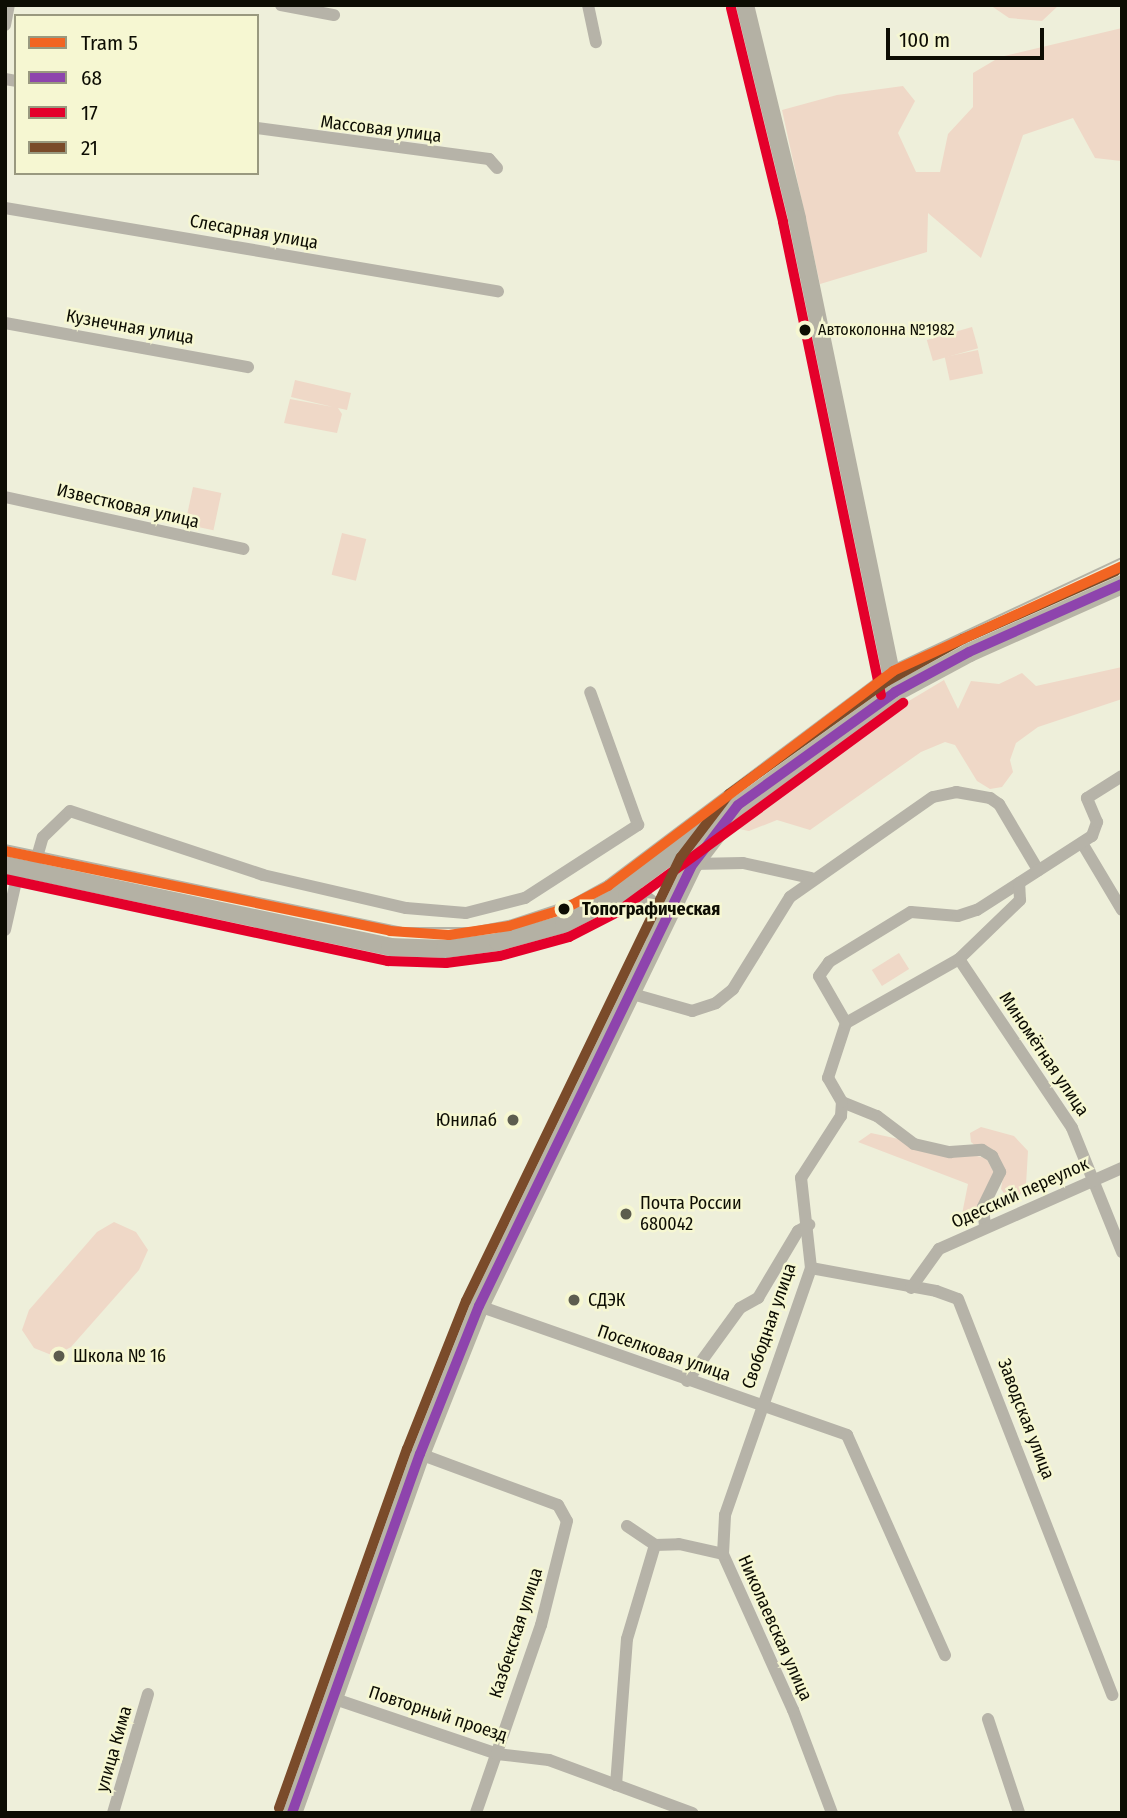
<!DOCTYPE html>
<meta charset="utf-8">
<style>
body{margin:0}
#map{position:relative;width:1127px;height:1818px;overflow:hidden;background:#eeefda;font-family:"Fira Sans Condensed",sans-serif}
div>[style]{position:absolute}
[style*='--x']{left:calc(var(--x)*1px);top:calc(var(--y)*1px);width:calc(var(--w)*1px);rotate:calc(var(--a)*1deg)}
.green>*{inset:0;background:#efd8c7;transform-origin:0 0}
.street>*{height:12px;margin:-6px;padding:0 6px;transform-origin:6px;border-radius:6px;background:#b6b3a8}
.secondary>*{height:18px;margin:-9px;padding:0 9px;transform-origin:9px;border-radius:9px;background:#b4b1a4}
.primary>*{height:19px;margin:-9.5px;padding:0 9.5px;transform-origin:9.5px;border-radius:9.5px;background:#b7b4a6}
.tram>*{height:2px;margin:-1px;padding:0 1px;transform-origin:1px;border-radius:1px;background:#b4b3a7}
.bus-1>*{height:10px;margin:-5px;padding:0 5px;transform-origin:5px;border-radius:5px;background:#8e44ad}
.bus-2>*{height:10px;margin:-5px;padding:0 5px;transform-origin:5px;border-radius:5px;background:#e4002b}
.bus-3>*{height:10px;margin:-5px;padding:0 5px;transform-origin:5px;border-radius:5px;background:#7a4b2a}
.tram-1>*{height:10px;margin:-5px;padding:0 5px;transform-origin:5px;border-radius:5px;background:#f26522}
.dots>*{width:19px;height:19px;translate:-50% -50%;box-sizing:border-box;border:4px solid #f6f7d2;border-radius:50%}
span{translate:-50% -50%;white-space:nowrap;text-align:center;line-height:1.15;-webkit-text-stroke:5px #f6f7d2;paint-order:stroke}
.bus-label{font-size:16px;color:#0d0d03}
.left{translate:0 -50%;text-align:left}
.street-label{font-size:18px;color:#0d0d03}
.stop-label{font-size:18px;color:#0d0d03;font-weight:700}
.poi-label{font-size:18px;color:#0d0d03}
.right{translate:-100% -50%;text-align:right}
.frame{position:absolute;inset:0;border:7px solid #0d0d03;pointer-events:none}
.legend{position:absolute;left:14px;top:14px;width:245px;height:161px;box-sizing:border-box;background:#f6f7d2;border:2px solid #99997f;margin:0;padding:9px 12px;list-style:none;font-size:21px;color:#0d0d03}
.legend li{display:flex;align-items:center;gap:14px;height:35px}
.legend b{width:35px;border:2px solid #99997f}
.scale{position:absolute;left:886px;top:28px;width:158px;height:32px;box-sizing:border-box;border:4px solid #0d0d03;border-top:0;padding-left:9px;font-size:21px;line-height:24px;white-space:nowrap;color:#0d0d03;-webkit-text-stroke:5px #f6f7d2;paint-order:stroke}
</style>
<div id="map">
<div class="green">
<i style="clip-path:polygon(990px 5px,1059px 5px,1042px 21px,1009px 18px)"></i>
<i style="clip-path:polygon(1122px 28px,1122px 200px,1121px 161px,1095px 158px,1073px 118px,1023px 135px,981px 258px,928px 213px,927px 252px,820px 284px,782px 110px,837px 95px,903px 86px,915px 101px,898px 133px,916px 172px,940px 172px,948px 134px,973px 107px,973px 73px,1000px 57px)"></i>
<i style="left:972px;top:327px;width:22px;height:47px;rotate:74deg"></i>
<i style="left:978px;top:350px;width:24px;height:34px;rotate:78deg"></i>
<i style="clip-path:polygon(295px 380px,351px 393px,347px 410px,338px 408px,342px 414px,337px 433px,284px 423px,290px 399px,333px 407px,291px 397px)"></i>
<i style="left:193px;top:487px;width:29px;height:38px;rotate:12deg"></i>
<i style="left:342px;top:533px;width:25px;height:43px;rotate:14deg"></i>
<i style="clip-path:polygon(1122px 667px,1122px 699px,1038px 727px,1016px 743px,1010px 760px,1013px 772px,1002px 787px,990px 789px,977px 781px,955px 745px,945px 742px,921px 752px,810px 830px,777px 820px,749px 831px,739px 829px,743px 819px,892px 711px,944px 680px,958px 709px,971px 681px,999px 684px,1022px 673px,1036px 686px)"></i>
<i style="left:899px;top:953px;width:19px;height:32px;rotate:58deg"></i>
<i style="clip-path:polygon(981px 1127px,1014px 1136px,1028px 1151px,1026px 1185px,1018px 1198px,1006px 1196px,1001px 1189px,1004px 1171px,971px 1142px,970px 1133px)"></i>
<i style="clip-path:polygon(871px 1133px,986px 1158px,995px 1174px,974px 1219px,965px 1222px,962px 1214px,968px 1184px,858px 1142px)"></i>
<i style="clip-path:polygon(114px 1222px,136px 1232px,148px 1250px,139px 1270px,71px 1347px,54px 1356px,34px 1348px,22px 1330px,29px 1310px,97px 1232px)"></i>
</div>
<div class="street">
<i style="--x:281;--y:5;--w:54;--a:10.7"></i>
<i style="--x:588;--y:5;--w:38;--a:78"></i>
<i style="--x:5;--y:25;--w:20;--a:-79"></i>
<i style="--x:5;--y:79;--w:11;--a:10"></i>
<i style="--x:257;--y:128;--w:234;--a:7.6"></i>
<i style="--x:489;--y:159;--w:12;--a:48"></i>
<i style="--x:5;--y:208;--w:500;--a:9.6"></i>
<i style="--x:5;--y:323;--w:247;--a:10.3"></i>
<i style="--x:5;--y:497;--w:244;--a:12.3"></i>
<i style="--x:1082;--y:843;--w:78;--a:59.2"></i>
<i style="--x:693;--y:864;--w:50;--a:-1.1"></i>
<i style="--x:743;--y:863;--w:70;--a:12.4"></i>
<i style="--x:33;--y:871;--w:35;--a:-74"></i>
<i style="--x:43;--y:837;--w:37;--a:-44"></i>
<i style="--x:70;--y:811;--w:203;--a:18.3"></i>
<i style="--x:263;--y:875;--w:147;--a:13"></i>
<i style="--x:406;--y:908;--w:60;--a:4.8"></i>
<i style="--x:466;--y:913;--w:61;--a:-14.3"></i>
<i style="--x:525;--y:898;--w:135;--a:-32.9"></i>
<i style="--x:638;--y:825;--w:141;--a:-109.8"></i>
<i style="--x:5;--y:930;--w:64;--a:-77.3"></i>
<i style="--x:959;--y:959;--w:203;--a:56.2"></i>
<i style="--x:1072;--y:1128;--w:134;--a:68"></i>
<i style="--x:629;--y:993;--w:66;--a:15.9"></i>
<i style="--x:692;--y:1011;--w:25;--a:-18"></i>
<i style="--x:716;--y:1003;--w:22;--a:-39"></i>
<i style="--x:733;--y:989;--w:108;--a:-58.2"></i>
<i style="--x:790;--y:897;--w:174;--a:-35"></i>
<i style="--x:933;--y:797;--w:24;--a:-12"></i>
<i style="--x:956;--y:792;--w:35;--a:10"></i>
<i style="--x:990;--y:798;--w:11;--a:34"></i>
<i style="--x:999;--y:804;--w:77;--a:59.4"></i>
<i style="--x:846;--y:1023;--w:54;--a:-119.9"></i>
<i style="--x:819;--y:976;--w:17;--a:-54"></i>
<i style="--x:829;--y:962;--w:96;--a:-31.4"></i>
<i style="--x:911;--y:912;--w:47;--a:4.9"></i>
<i style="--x:958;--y:916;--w:20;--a:-18"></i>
<i style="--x:977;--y:910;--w:137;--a:-32.8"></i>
<i style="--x:1092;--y:836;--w:15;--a:-70"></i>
<i style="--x:1097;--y:822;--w:26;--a:-113"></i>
<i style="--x:1087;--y:798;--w:41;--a:-32.2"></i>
<i style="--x:842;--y:1102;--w:38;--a:22"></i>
<i style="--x:877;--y:1116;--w:46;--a:37.1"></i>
<i style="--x:914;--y:1144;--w:37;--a:13"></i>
<i style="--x:950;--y:1152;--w:32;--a:-4"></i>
<i style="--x:982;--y:1150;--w:12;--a:31"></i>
<i style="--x:992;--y:1156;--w:18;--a:63"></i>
<i style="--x:1000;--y:1172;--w:39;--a:116"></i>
<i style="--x:983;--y:1207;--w:20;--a:84"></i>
<i style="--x:811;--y:1268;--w:127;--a:10.4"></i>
<i style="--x:936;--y:1291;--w:23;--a:20"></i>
<i style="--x:958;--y:1299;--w:425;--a:68.7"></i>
<i style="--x:911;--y:1288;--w:48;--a:-54.3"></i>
<i style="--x:939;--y:1249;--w:200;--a:-23.9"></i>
<i style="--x:479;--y:1306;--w:390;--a:19.3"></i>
<i style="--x:847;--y:1435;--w:241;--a:66"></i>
<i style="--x:687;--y:1381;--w:90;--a:-54"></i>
<i style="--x:740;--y:1308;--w:21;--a:-29"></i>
<i style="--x:758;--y:1298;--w:78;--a:-59.2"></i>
<i style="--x:798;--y:1231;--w:13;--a:-29"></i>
<i style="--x:420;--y:1454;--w:147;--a:20.3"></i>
<i style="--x:558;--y:1505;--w:18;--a:61"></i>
<i style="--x:567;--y:1521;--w:107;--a:104"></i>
<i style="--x:541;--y:1625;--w:199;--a:109.1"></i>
<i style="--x:627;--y:1526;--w:34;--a:34"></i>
<i style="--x:655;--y:1545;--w:24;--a:-2"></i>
<i style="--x:679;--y:1544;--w:45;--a:12.8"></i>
<i style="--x:332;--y:1698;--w:174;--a:18.7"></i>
<i style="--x:497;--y:1754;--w:52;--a:6.6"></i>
<i style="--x:549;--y:1760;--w:153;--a:20.3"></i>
<i style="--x:988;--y:1719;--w:99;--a:71.7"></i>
<i style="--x:616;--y:1785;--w:146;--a:-85.7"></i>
<i style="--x:627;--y:1639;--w:98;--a:-73.4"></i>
<i style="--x:113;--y:1813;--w:124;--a:-73.6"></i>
<i style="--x:832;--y:1813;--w:110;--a:-110.7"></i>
<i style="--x:793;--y:1710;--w:171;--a:-114.2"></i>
<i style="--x:723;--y:1554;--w:39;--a:-87"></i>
<i style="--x:725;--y:1515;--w:262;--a:-70.8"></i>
<i style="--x:811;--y:1268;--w:91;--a:-96.3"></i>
<i style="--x:801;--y:1178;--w:74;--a:-57.2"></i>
<i style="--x:841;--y:1116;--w:14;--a:-86"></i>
<i style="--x:842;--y:1102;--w:28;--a:-120"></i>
<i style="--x:828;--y:1078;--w:58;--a:-71.9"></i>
<i style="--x:846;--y:1023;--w:130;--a:-29.5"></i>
<i style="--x:959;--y:959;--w:85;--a:-44"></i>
<i style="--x:1020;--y:900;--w:17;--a:-93"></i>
</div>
<div class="secondary">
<i style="--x:745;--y:5;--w:220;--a:76.3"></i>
<i style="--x:797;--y:219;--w:483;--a:78.3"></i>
<i style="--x:5;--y:865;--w:394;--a:12"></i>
<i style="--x:390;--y:947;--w:55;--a:2.1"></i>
<i style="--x:445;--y:949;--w:53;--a:-7.5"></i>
<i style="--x:498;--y:942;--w:68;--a:-15.3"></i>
<i style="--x:564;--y:924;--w:51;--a:-27.1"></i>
<i style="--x:609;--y:901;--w:149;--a:-36.6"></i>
<i style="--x:613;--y:899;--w:15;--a:-16"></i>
<i style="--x:627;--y:895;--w:15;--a:8"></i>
<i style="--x:642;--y:897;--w:16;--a:38"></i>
<i style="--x:655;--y:907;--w:14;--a:73"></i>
<i style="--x:659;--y:920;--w:15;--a:101"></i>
</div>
<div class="primary">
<i style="--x:292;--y:1813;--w:381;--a:-70.4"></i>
<i style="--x:420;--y:1454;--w:159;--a:-68.3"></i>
<i style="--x:479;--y:1306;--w:491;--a:-64.2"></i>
<i style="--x:693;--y:864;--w:74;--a:-52.7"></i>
<i style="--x:738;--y:805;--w:193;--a:-35.7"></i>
<i style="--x:895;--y:692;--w:84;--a:-28.4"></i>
<i style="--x:969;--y:652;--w:167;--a:-24"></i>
</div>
<div class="tram">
<i style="--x:5;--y:845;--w:405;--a:11.8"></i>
<i style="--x:401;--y:928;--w:71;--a:0"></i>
<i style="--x:472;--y:928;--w:38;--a:-11"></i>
<i style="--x:509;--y:921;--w:66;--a:-18.4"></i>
<i style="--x:572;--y:900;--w:39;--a:-29"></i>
<i style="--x:606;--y:881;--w:358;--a:-36.9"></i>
<i style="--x:892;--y:666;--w:254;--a:-25.2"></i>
</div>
<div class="bus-1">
<i style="--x:292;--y:1813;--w:381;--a:-70.4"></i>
<i style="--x:420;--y:1454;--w:159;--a:-68.3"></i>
<i style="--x:479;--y:1306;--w:491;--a:-64.2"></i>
<i style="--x:693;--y:864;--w:74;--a:-52.7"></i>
<i style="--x:738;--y:805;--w:193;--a:-35.7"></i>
<i style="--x:895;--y:692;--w:84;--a:-28.4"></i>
<i style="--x:969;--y:652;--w:167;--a:-24"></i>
</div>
<div class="bus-2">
<i style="--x:731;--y:8;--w:220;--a:76.3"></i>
<i style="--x:783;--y:222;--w:483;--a:78.3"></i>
<i style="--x:5;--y:879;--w:392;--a:12.1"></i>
<i style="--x:388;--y:961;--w:58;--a:2"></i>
<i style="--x:446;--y:963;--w:54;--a:-7.4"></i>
<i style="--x:500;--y:956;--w:72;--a:-15.4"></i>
<i style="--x:569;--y:937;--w:53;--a:-27.1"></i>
<i style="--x:616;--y:913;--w:356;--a:-36.2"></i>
</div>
<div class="bus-3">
<i style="--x:279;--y:1808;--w:381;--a:-70.4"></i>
<i style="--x:407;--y:1449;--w:159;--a:-68.3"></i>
<i style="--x:466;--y:1301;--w:493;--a:-64.2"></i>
<i style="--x:681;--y:857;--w:79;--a:-52.7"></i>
<i style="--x:729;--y:794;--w:194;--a:-35.6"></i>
<i style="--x:887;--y:681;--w:87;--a:-28.9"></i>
<i style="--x:963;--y:639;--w:167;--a:-24"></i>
</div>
<div class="tram-1">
<i style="--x:5;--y:851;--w:393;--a:11.7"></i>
<i style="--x:390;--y:931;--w:59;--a:3.9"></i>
<i style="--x:449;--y:935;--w:61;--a:-8.5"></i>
<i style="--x:509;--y:926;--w:58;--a:-17.2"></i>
<i style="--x:564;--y:909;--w:50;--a:-27.6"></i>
<i style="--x:608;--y:886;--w:357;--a:-37"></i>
<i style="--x:893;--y:671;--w:252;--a:-24.6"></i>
</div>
<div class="dots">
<i style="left:805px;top:330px;background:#0d0d03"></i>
<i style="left:564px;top:909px;background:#0d0d03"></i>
<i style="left:513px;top:1120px;background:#5c5c4e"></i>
<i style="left:626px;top:1214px;background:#5c5c4e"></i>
<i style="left:574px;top:1300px;background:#5c5c4e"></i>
<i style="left:59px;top:1356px;background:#5c5c4e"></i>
</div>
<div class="bus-label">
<span class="left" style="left:818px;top:330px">Автоколонна №1982</span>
</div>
<div class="street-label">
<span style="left:381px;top:129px;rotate:7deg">Массовая улица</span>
<span style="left:254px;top:232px;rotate:10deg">Слесарная улица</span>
<span style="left:130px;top:327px;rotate:10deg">Кузнечная улица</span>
<span style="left:128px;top:506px;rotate:13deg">Известковая улица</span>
<span style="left:1044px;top:1054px;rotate:56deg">Миномётная улица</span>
<span style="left:1020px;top:1193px;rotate:-24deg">Одесский переулок</span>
<span style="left:769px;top:1326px;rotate:-71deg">Свободная улица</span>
<span style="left:664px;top:1353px;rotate:19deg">Поселковая улица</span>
<span style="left:1026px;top:1419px;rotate:69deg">Заводская улица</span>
<span style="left:775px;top:1628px;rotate:66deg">Николаевская улица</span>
<span style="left:516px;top:1633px;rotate:-72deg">Казбекская улица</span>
<span style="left:438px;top:1714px;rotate:18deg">Повторный проезд</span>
<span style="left:114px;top:1749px;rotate:-74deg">улица Кима</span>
</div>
<div class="stop-label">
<span class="left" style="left:582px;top:909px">Топографическая</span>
</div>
<div class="poi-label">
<span class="right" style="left:497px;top:1120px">Юнилаб</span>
<span class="left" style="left:640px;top:1214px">Почта России<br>680042</span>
<span class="left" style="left:588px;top:1300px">СДЭК</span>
<span class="left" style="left:73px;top:1356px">Школа № 16</span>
</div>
<div class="frame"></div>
<ul class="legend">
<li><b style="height:9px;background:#f26522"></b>Tram 5</li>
<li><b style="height:9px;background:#8e44ad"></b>68</li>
<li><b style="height:9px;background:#e4002b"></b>17</li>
<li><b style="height:9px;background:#7a4b2a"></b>21</li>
</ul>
<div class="scale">100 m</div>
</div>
